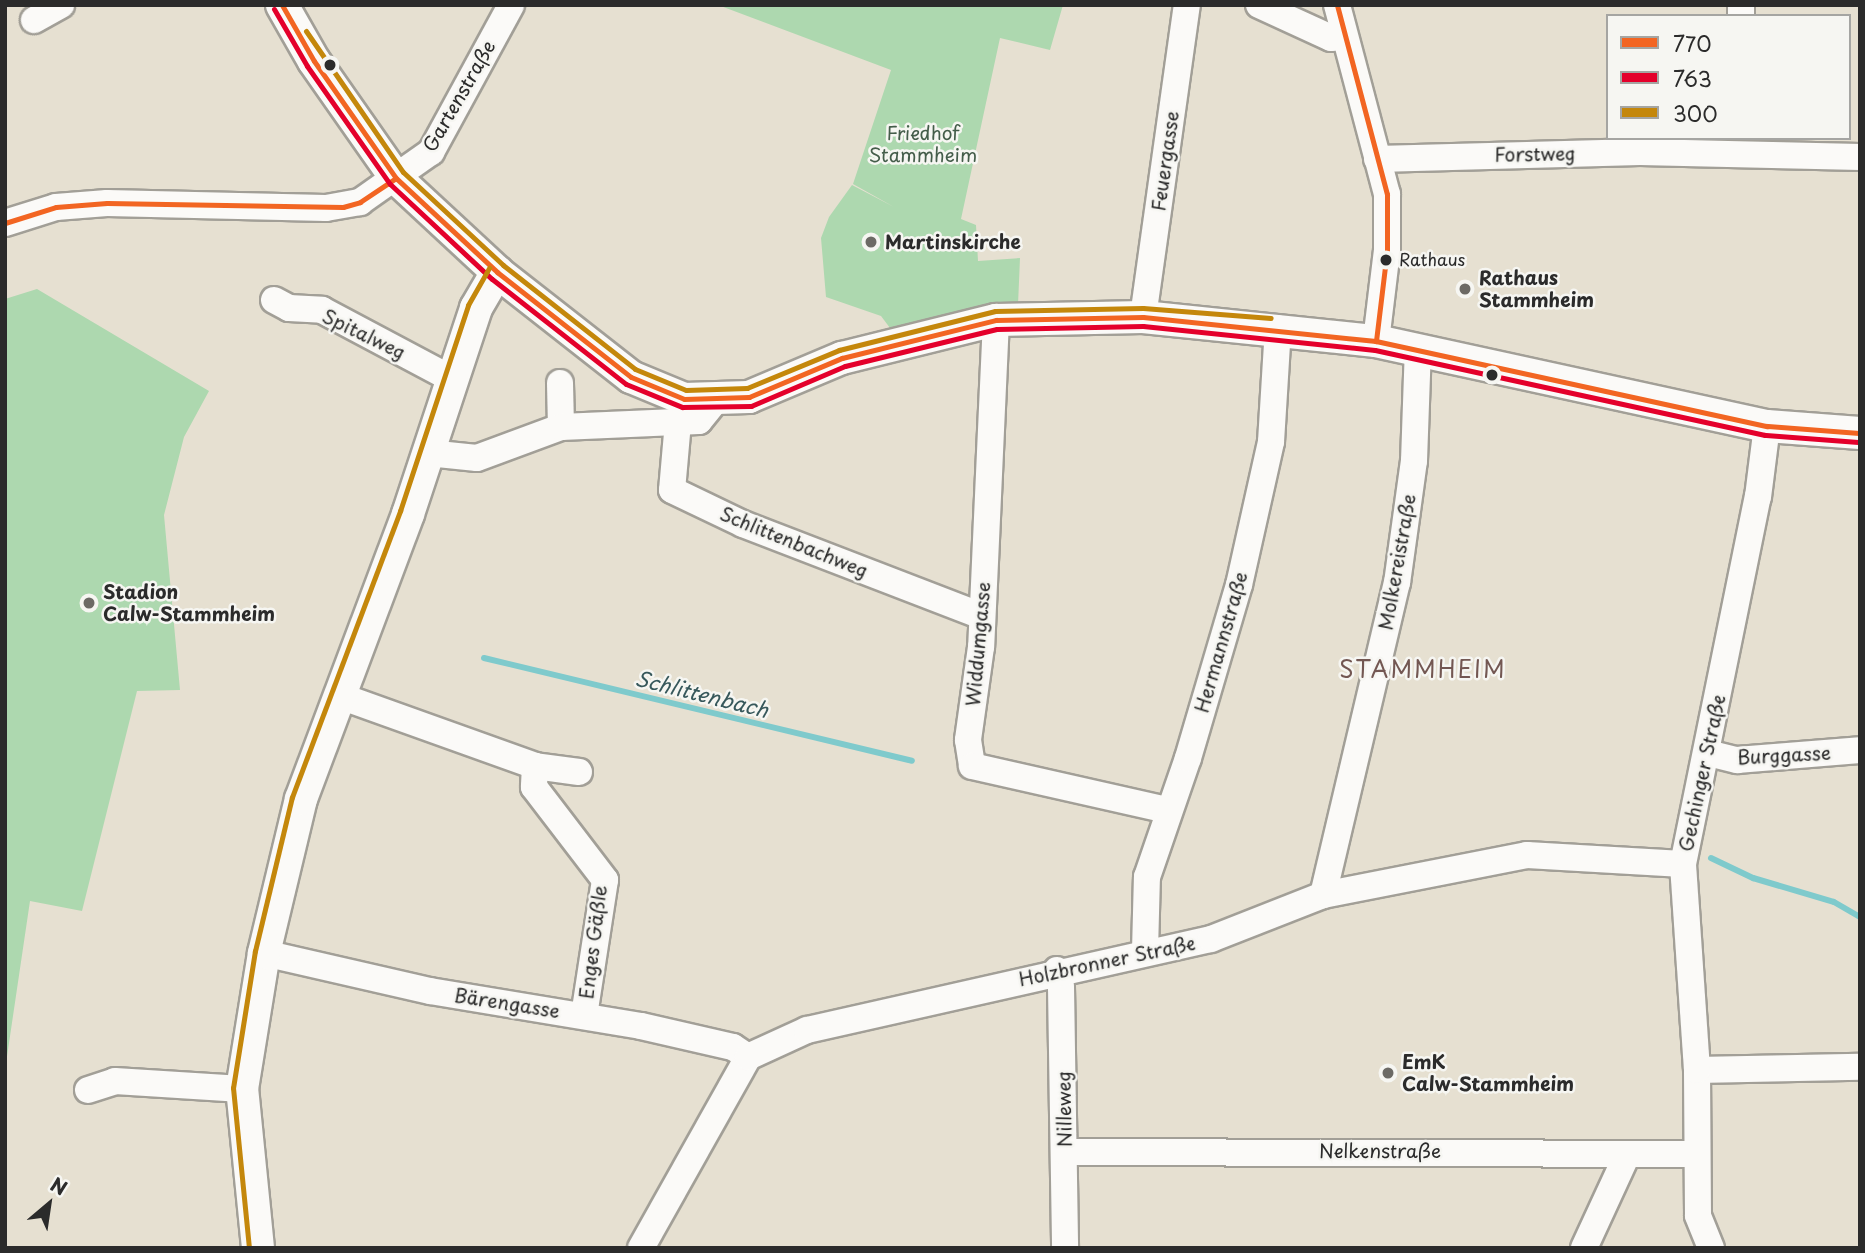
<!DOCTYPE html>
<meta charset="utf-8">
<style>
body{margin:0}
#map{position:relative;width:1865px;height:1253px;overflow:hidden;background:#e6e0d1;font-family:"Playpen Sans",sans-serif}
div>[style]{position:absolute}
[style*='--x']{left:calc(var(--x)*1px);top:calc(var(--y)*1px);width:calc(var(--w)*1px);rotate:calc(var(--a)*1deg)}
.green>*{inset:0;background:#add8af}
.stream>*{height:6px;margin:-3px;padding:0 3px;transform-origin:3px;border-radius:3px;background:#7fcacc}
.roads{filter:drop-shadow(2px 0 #a29f97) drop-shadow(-2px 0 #a29f97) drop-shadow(0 2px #a29f97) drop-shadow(0 -2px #a29f97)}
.minor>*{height:26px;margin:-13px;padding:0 13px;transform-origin:13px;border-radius:13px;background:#fbfaf8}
.tertiary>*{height:32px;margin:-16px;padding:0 16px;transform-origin:16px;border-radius:16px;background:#fbfaf8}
.bus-1>*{height:5px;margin:-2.5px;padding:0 2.5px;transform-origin:2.5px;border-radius:2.5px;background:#f26522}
.bus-2>*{height:5px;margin:-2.5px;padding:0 2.5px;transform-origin:2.5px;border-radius:2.5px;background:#e4002b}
.bus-3>*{height:5px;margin:-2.5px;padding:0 2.5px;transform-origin:2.5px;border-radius:2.5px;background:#c4870b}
.dots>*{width:19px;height:19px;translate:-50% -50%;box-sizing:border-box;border:4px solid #f6f6f2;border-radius:50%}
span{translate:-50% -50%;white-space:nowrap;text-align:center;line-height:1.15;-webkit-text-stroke:5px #f6f6f2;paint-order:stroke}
.bus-label{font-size:17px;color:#2b2b2b}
.left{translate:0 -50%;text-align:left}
.street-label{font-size:19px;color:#2b2b2b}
.park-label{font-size:19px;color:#445d4a}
.poi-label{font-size:19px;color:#2b2b2b;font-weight:700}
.water-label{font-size:21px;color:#37585b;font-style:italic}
.quarter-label{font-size:23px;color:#735752;letter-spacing:2px}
.frame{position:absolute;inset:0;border:7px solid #2b2b2b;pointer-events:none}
.legend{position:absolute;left:1606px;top:14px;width:245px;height:126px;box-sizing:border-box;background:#f6f6f2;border:2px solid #a5a5a2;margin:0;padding:9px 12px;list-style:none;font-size:21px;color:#2b2b2b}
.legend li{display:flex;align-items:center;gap:14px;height:35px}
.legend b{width:35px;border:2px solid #a5a5a2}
.north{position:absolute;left:14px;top:1169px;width:70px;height:70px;-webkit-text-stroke:5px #f6f6f2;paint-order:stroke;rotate:29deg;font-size:19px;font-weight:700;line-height:28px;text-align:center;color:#2b2b2b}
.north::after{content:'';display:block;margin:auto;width:24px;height:32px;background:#2b2b2b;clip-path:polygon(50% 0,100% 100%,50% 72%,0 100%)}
</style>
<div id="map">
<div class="green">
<i style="clip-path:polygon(718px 5px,1063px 5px,1050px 50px,1000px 38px,961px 219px,976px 225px,978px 261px,1020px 258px,1018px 305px,893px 332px,881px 316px,826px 297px,821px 238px,829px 217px,852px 185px,894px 207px,853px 184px,891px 70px)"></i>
<i style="clip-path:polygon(37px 289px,209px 391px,184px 437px,164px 515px,180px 690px,137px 691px,82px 911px,30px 901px,5px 1070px,5px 299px)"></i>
</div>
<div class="stream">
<i style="--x:484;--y:658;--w:440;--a:13.5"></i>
<i style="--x:1711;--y:858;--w:47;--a:25.5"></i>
<i style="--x:1753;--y:878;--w:84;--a:16.5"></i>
<i style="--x:1834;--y:902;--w:30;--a:30"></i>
</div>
<div class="roads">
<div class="minor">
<i style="--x:1259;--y:5;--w:79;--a:24.6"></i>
<i style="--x:1331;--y:38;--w:11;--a:-5"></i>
<i style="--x:1337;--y:5;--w:196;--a:75.2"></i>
<i style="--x:1387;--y:194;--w:56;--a:90"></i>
<i style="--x:1387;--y:250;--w:92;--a:96.9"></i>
<i style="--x:1741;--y:16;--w:11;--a:-90"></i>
<i style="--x:34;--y:20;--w:31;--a:-29"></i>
<i style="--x:1377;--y:159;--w:263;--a:-1.5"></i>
<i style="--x:1640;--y:152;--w:220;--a:1.3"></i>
<i style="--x:5;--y:223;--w:53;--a:-17.4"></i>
<i style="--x:56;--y:207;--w:51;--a:-4.5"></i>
<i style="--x:107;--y:203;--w:219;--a:1.3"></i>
<i style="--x:326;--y:208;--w:35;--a:-10"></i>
<i style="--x:360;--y:202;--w:87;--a:-35.2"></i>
<i style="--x:431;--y:152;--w:167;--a:-61.4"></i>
<i style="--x:274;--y:300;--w:17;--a:28"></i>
<i style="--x:289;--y:308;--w:33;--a:3"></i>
<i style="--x:322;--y:310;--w:147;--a:28"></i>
<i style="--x:1143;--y:317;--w:315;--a:-82"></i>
<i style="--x:996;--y:320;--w:327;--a:92.6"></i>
<i style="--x:981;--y:647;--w:94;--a:98"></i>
<i style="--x:968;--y:740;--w:26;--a:81"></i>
<i style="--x:972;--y:766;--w:200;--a:12.7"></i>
<i style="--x:560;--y:383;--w:44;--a:88.7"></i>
<i style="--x:678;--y:422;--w:68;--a:95"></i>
<i style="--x:672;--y:490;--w:79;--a:25.6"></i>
<i style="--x:743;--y:524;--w:255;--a:21.1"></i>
<i style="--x:428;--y:453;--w:49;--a:5.8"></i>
<i style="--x:477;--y:458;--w:90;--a:-20.3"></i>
<i style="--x:561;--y:427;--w:138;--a:-2.5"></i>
<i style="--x:699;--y:421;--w:26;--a:-51"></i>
<i style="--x:340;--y:696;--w:207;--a:19.7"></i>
<i style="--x:1708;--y:753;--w:30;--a:14"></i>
<i style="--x:1737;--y:760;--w:123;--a:-4.6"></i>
<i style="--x:579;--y:772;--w:44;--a:-172.2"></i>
<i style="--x:535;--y:766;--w:21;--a:93"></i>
<i style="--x:534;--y:787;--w:117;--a:52.6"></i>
<i style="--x:605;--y:880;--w:137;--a:98.8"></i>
<i style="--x:1323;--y:895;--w:321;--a:-76.7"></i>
<i style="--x:1397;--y:583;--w:123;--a:-82.1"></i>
<i style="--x:1414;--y:461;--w:112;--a:-88"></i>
<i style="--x:1145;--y:951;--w:74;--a:-88.5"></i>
<i style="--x:1147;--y:877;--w:126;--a:-71"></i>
<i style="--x:1188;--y:758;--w:180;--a:-73.6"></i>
<i style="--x:1239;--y:585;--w:147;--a:-77.4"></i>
<i style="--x:1271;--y:442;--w:114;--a:-86.5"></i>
<i style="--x:264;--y:953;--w:170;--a:12.9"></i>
<i style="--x:430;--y:991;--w:214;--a:9.4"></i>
<i style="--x:641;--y:1026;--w:94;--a:12.9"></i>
<i style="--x:733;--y:1047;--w:18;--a:34"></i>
<i style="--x:1057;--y:970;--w:17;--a:77"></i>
<i style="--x:1061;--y:987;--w:261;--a:89.1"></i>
<i style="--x:1697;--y:1070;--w:163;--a:-1.1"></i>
<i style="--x:88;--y:1090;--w:28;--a:-18"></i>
<i style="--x:115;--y:1081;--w:127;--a:3.6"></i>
<i style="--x:1065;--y:1152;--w:629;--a:0.18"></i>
<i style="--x:641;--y:1248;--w:219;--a:-60.7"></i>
<i style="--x:748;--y:1057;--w:65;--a:-24.6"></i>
<i style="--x:807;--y:1030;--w:414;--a:-12.7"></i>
<i style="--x:1211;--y:939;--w:120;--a:-21.4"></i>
<i style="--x:1323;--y:895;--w:208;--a:-11.1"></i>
<i style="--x:1527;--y:855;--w:156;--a:3.3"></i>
<i style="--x:1584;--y:1248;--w:102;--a:-65.2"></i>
<i style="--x:1711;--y:1248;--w:35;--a:-112"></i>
<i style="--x:1698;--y:1215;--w:145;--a:-90.4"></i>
<i style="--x:1697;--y:1070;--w:206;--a:-93.9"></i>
<i style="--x:1683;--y:864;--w:375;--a:-78.5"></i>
<i style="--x:1758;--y:497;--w:72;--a:-82.8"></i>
</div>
<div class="tertiary">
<i style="--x:282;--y:5;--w:64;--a:60.3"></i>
<i style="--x:314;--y:61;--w:143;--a:55"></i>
<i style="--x:396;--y:178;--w:138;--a:42.9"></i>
<i style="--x:497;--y:272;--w:170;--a:38.1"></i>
<i style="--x:631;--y:377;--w:57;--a:22.5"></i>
<i style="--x:684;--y:399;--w:65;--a:-1.8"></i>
<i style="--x:749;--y:397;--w:101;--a:-22.8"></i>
<i style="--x:842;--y:358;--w:159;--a:-13.9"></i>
<i style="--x:996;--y:320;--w:147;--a:-1.2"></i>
<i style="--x:1143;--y:317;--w:234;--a:5.9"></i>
<i style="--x:1376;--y:341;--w:400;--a:12.3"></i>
<i style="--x:1767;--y:426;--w:93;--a:4.3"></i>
<i style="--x:258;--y:1248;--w:160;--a:-95.7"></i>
<i style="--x:242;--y:1089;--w:138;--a:-80.8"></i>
<i style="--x:264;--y:953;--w:158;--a:-76.5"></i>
<i style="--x:301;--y:799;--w:304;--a:-69.4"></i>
<i style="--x:408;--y:514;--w:217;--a:-71.7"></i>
<i style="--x:476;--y:308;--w:42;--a:-59.7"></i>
</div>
</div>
<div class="bus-1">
<i style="--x:282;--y:5;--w:64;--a:60.3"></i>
<i style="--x:314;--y:61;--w:143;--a:55"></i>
<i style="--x:396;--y:178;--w:138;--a:42.9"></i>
<i style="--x:497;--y:272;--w:170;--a:38.1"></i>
<i style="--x:631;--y:377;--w:57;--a:22.5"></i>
<i style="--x:684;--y:399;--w:65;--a:-1.8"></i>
<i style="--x:749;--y:397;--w:101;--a:-22.8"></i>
<i style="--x:842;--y:358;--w:159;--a:-13.9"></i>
<i style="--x:996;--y:320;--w:147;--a:-1.2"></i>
<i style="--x:1143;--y:317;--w:234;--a:5.9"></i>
<i style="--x:1376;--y:341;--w:400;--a:12.3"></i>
<i style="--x:1767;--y:426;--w:93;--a:4.3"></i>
<i style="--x:1337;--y:5;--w:196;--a:75.2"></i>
<i style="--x:1387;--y:194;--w:56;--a:90"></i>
<i style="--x:1387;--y:250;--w:92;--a:96.9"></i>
<i style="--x:5;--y:223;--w:53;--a:-17.4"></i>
<i style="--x:56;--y:207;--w:51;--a:-4.5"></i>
<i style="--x:107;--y:203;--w:236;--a:1"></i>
<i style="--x:343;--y:207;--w:18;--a:-16"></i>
<i style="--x:360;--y:202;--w:43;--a:-33.7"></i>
</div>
<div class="bus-2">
<i style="--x:274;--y:9;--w:66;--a:59.9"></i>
<i style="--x:307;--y:66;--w:144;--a:54.9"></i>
<i style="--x:390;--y:184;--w:139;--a:43"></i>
<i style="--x:492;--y:279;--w:170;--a:38.1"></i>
<i style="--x:626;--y:384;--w:61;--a:22.3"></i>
<i style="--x:682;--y:407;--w:69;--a:-0.8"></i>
<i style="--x:751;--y:406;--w:102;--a:-23.1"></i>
<i style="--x:845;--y:366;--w:156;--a:-13.7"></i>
<i style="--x:997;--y:329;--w:146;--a:-1.2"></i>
<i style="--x:1143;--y:326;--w:233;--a:5.9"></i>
<i style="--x:1375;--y:350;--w:399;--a:12.3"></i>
<i style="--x:1765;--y:435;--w:94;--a:4.3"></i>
</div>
<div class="bus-3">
<i style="--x:306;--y:31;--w:171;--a:55.5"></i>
<i style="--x:403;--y:172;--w:137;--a:42.9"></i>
<i style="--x:503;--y:265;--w:168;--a:38.2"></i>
<i style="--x:635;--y:369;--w:55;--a:22.4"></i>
<i style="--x:686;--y:390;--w:61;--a:-1.9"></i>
<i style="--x:747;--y:388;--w:100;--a:-22.4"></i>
<i style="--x:839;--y:350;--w:161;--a:-14"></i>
<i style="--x:995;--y:311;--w:148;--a:-1.2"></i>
<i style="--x:1143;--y:308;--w:128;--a:4.5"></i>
<i style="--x:249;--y:1248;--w:161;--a:-95.7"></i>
<i style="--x:233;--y:1088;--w:139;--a:-80.9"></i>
<i style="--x:255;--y:951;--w:158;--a:-76.5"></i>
<i style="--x:292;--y:797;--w:306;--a:-69.3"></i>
<i style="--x:400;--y:511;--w:217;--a:-71.7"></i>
<i style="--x:468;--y:305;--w:43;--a:-60.4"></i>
</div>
<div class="dots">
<i style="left:330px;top:65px;background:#2b2b2b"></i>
<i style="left:871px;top:242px;background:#6c6a65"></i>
<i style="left:1386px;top:260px;background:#2b2b2b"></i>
<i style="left:1465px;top:289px;background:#6c6a65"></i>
<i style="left:1492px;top:375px;background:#2b2b2b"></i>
<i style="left:89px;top:603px;background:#6c6a65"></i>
<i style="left:1388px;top:1073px;background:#6c6a65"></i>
</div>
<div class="bus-label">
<span class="left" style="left:1399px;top:260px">Rathaus</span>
</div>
<div class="street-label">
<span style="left:459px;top:96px;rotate:-60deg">Gartenstraße</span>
<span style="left:1535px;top:154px;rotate:-1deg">Forstweg</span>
<span style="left:1165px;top:161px;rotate:-82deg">Feuergasse</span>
<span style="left:364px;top:334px;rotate:26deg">Spitalweg</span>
<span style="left:794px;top:542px;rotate:22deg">Schlittenbachweg</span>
<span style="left:1397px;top:562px;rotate:-80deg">Molkereistraße</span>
<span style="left:1221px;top:642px;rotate:-74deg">Hermannstraße</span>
<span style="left:978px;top:644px;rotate:-85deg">Widdumgasse</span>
<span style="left:1784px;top:755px;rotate:-3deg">Burggasse</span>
<span style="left:1702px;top:773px;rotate:-78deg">Gechinger Straße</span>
<span style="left:593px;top:942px;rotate:-83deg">Enges Gäßle</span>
<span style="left:1107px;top:961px;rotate:-12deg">Holzbronner Straße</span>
<span style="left:507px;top:1003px;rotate:9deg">Bärengasse</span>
<span style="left:1064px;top:1109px;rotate:-91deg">Nilleweg</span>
<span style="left:1380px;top:1151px">Nelkenstraße</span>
</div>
<div class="park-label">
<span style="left:923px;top:144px">Friedhof<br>Stammheim</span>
</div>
<div class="poi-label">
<span class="left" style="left:885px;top:242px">Martinskirche</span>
<span class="left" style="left:1479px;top:289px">Rathaus<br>Stammheim</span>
<span class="left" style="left:103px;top:603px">Stadion<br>Calw-Stammheim</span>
<span class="left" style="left:1402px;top:1073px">EmK<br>Calw-Stammheim</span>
</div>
<div class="water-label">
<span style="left:702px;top:693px;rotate:14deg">Schlittenbach</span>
</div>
<div class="quarter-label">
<span style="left:1423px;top:669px">STAMMHEIM</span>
</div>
<div class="frame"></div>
<ul class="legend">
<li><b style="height:9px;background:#f26522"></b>770</li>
<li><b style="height:9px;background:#e4002b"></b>763</li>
<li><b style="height:9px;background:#c4870b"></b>300</li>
</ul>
<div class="north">N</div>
</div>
